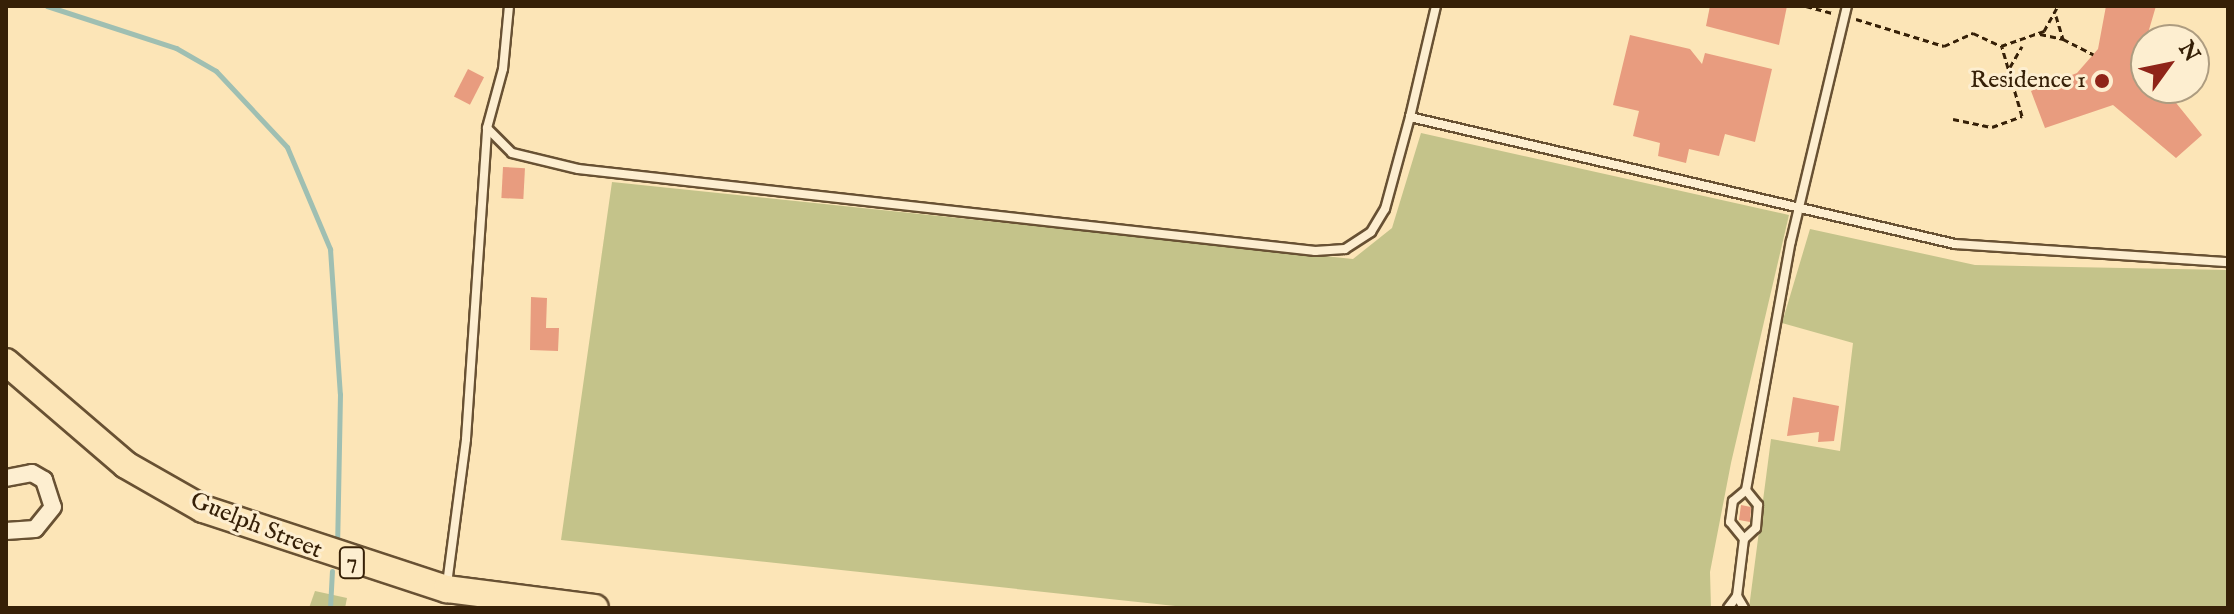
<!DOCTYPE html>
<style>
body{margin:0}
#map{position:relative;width:2234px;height:614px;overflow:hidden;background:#fce5b7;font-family:"IM FELL English",serif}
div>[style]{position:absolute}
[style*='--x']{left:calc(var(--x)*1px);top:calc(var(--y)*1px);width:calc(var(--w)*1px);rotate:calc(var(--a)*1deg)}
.green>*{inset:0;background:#c4c38a}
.stream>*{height:5px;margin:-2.5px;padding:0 2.5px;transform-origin:2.5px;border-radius:2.5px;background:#9fbfb2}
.building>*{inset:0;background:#e89c7f;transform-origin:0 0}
.path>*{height:3px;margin-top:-1.5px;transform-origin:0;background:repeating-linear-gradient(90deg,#362007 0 6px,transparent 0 10px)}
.roads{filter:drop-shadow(2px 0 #685133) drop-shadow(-2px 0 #685133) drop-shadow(0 2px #685133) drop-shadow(0 -2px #685133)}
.lane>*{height:8px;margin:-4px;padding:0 4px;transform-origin:4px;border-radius:4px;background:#fdeed0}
.street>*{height:16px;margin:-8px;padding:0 8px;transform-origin:8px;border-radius:8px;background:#fdeed0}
.primary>*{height:26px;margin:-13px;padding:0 13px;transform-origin:13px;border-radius:13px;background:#fce5b7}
.dots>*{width:22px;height:22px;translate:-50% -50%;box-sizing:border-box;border:4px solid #fdeed0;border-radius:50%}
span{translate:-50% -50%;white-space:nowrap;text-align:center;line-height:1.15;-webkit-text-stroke:6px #fdeed0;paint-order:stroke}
.shield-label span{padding:2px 6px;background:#fdeed0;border:2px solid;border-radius:6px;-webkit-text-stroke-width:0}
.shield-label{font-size:22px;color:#362007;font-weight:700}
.poi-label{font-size:24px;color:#362007}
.right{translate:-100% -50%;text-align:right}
.street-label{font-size:24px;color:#362007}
.frame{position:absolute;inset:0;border:8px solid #362007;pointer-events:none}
.north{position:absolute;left:2130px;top:24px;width:80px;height:80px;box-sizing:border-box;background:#fdeed0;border:2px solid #ad9c80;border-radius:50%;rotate:57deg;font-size:22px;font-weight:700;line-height:32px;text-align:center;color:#362007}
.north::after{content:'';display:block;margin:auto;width:28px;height:36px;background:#8f2418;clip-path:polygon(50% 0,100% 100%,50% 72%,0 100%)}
</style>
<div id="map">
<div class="green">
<i style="clip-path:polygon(1421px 133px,1789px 215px,1731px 463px,1710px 572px,1711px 608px,1194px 608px,561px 540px,612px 182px,1353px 259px,1392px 228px)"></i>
<i style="clip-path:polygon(1810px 229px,1975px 265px,2228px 270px,2228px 608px,1749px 608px,1771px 439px,1840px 451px,1853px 343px,1782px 323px)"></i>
<i style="clip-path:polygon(315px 591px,347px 598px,345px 608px,309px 608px)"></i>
</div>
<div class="stream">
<i style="--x:47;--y:6;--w:136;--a:18"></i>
<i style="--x:176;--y:48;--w:46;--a:29.9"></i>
<i style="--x:216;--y:71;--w:104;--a:46.9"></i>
<i style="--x:287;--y:147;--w:111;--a:67.1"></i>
<i style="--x:330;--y:249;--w:145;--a:86.1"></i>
<i style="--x:340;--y:394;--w:152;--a:91.1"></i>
<i style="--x:330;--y:608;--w:37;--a:-87"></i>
</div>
<div class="building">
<i style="clip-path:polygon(1710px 6px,1787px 6px,1779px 45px,1706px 26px)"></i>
<i style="clip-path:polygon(2106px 6px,2156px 6px,2146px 40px,2146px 88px,2164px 88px,2202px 135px,2176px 158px,2113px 105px,2045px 128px,2031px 91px,2077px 73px,2098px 49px)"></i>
<i style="clip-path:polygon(1630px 35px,1690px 49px,1702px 64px,1705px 53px,1772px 69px,1755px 142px,1725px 134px,1719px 156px,1689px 149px,1686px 163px,1658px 156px,1660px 143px,1633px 136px,1639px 111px,1613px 105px)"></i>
<i style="left:468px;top:69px;width:18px;height:31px;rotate:27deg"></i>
<i style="left:503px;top:167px;width:22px;height:31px;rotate:3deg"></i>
<i style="clip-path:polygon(531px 297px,547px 298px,546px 328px,559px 328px,558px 351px,530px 350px)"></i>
<i style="clip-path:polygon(1793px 397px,1839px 406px,1834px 441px,1818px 442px,1819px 432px,1787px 436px)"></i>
<i style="clip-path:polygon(1741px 505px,1751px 507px,1750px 522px,1739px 520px)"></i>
</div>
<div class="path">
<i style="--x:1806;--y:6;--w:28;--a:15"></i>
<i style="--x:2056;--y:16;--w:24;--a:73"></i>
<i style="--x:2063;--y:39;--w:34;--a:27"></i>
<i style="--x:1856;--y:19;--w:92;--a:17.1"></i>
<i style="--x:1944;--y:46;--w:32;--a:-24"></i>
<i style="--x:1973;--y:33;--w:31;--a:25"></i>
<i style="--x:2001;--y:46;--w:46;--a:-19.2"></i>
<i style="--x:2044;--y:31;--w:29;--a:-61"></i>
<i style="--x:2040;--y:34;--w:24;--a:12"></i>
<i style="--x:2010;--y:67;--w:24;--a:-60"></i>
<i style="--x:1953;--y:119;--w:40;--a:12"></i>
<i style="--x:1992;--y:127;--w:32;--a:-20"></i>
<i style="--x:2022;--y:116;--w:72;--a:-106.2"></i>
</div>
<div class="roads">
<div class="lane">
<i style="--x:509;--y:6;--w:63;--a:95.4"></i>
<i style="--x:503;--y:69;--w:61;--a:105.2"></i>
<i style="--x:487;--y:128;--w:35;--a:45"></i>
<i style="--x:512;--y:153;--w:68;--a:13.6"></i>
<i style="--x:578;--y:169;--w:742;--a:6.35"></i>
<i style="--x:1315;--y:251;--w:30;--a:-4"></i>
<i style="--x:1345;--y:249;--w:31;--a:-33"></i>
<i style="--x:1371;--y:232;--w:27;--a:-59"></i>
<i style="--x:1385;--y:209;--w:95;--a:-74.8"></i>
<i style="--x:1436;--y:6;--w:114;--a:103.2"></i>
<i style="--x:1410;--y:117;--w:560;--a:13.12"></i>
<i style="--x:1955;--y:244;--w:274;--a:3.8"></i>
<i style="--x:1744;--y:539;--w:22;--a:-129"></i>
<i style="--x:1730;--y:522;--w:21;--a:-82"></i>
<i style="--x:1733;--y:501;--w:17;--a:-40"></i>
<i style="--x:1746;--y:490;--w:253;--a:-79.8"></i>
<i style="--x:1791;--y:241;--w:242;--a:-76.6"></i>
<i style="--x:447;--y:584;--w:146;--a:-82.5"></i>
<i style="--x:466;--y:439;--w:312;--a:-86.1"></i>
<i style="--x:1728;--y:608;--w:15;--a:-53"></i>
<i style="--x:1744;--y:608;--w:14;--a:-120"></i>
<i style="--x:1737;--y:596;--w:57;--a:-83"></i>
<i style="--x:1744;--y:539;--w:16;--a:-43"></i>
<i style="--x:1756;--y:528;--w:23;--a:-85"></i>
<i style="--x:1758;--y:505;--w:19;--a:-129"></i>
</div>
<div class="street">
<i style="--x:6;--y:478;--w:26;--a:-11"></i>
<i style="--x:32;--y:473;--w:14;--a:30"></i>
<i style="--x:44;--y:480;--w:28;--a:72"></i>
<i style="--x:53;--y:507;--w:28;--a:129"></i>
<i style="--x:35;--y:529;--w:29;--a:176"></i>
</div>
<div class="primary">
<i style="--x:6;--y:362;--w:158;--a:40.6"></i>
<i style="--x:126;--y:465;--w:89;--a:29.7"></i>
<i style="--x:203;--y:509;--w:257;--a:18.2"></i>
<i style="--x:447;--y:589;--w:149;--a:7.3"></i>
</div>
</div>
<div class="dots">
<i style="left:2102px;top:81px;background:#8f2418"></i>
</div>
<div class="shield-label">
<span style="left:352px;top:563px">7</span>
</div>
<div class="poi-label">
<span class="right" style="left:2086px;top:81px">Residence 1</span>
</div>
<div class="street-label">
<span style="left:256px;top:526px;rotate:22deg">Guelph Street</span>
</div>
<div class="frame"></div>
<div class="north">N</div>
</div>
